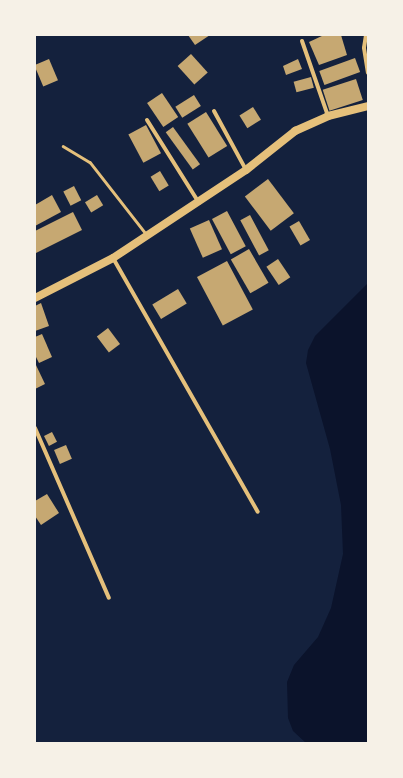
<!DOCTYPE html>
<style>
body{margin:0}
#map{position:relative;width:403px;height:778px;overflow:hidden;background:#14213d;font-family:Montserrat,sans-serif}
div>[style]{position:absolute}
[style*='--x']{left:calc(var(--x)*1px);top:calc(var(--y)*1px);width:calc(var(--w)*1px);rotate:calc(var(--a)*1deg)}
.water>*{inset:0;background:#0b132b}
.building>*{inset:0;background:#c6a872;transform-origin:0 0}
.service>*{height:2.5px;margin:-1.25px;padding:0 1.25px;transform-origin:1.25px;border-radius:1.25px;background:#e5c07b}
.minor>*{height:4px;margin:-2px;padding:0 2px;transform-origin:2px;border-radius:2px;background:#e5c07b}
.primary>*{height:8px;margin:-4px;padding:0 4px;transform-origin:4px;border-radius:4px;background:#e5c07b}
span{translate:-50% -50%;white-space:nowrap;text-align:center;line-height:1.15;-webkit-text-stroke:3px #f6f1e7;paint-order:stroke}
.frame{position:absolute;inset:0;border:36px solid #f6f1e7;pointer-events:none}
</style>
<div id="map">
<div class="water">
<i style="clip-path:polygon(368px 283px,368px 743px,306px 743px,293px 731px,288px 718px,287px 682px,294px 665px,318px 637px,331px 608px,343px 554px,341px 505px,330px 449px,306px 363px,308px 350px,315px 336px)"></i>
</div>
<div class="building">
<i style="clip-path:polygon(188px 35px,210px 35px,195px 45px)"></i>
<i style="clip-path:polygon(324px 35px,341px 35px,347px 55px,319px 65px,309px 42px)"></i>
<i style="left:191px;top:54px;width:25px;height:18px;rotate:48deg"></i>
<i style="left:355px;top:58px;width:15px;height:38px;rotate:70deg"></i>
<i style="left:49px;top:59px;width:23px;height:16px;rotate:67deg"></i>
<i style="clip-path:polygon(298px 59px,302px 69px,286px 75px,283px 66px)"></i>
<i style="left:311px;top:77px;width:11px;height:18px;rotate:75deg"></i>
<i style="left:356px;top:79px;width:22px;height:35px;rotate:72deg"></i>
<i style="left:162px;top:93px;width:29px;height:18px;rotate:56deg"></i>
<i style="left:194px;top:95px;width:13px;height:22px;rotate:58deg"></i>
<i style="left:253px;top:107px;width:15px;height:16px;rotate:58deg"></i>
<i style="left:206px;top:112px;width:40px;height:22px;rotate:58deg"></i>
<i style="left:146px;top:125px;width:32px;height:20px;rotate:62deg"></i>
<i style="left:173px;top:127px;width:46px;height:9px;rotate:54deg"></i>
<i style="left:160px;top:171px;width:17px;height:11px;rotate:59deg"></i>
<i style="left:268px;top:179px;width:43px;height:29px;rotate:53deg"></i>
<i style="left:74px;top:186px;width:16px;height:12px;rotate:63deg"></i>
<i style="clip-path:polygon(52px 195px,61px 212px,35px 226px,35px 205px)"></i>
<i style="left:97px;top:195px;width:12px;height:14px;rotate:59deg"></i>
<i style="left:227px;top:211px;width:40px;height:17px;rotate:62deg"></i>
<i style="clip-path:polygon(73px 212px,82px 230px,36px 253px,35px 231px)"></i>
<i style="left:250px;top:215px;width:40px;height:11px;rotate:62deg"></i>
<i style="left:209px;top:220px;width:32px;height:21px;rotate:66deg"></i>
<i style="left:299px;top:221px;width:22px;height:11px;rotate:60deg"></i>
<i style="left:249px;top:249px;width:39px;height:21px;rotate:60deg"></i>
<i style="left:278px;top:259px;width:22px;height:14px;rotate:56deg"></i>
<i style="left:227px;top:261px;width:55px;height:34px;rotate:62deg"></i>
<i style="left:178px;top:289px;width:17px;height:30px;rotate:59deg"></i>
<i style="clip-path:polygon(41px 303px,49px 326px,35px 331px,35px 306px)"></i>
<i style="left:108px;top:328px;width:20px;height:14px;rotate:53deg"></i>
<i style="clip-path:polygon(42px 334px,52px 357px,39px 363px,35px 355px,35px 337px)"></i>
<i style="clip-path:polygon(35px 363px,45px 384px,35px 389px)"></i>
<i style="left:52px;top:432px;width:11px;height:9px;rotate:63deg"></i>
<i style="left:66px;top:445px;width:15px;height:13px;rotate:67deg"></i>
<i style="clip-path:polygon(47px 494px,59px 513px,41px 525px,35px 516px,35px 501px)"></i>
</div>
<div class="service">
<i style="--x:63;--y:146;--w:31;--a:31"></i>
<i style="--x:90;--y:162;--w:93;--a:52"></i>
</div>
<div class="minor">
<i style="--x:366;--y:35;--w:13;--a:99"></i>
<i style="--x:364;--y:48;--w:25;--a:81"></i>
<i style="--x:302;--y:41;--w:79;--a:70.9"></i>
<i style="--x:214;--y:111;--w:67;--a:61.5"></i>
<i style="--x:147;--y:120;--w:98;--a:57.9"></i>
<i style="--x:113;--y:258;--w:292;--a:60.3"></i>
<i style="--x:35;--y:428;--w:185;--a:66.5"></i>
</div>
<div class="primary">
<i style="--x:35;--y:298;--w:88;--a:-27.1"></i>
<i style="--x:113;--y:258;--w:159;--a:-33.5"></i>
<i style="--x:246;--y:170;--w:63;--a:-38.5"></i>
<i style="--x:295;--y:131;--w:36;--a:-24"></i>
<i style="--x:328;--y:116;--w:41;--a:-14"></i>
</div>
<div class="frame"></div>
</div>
